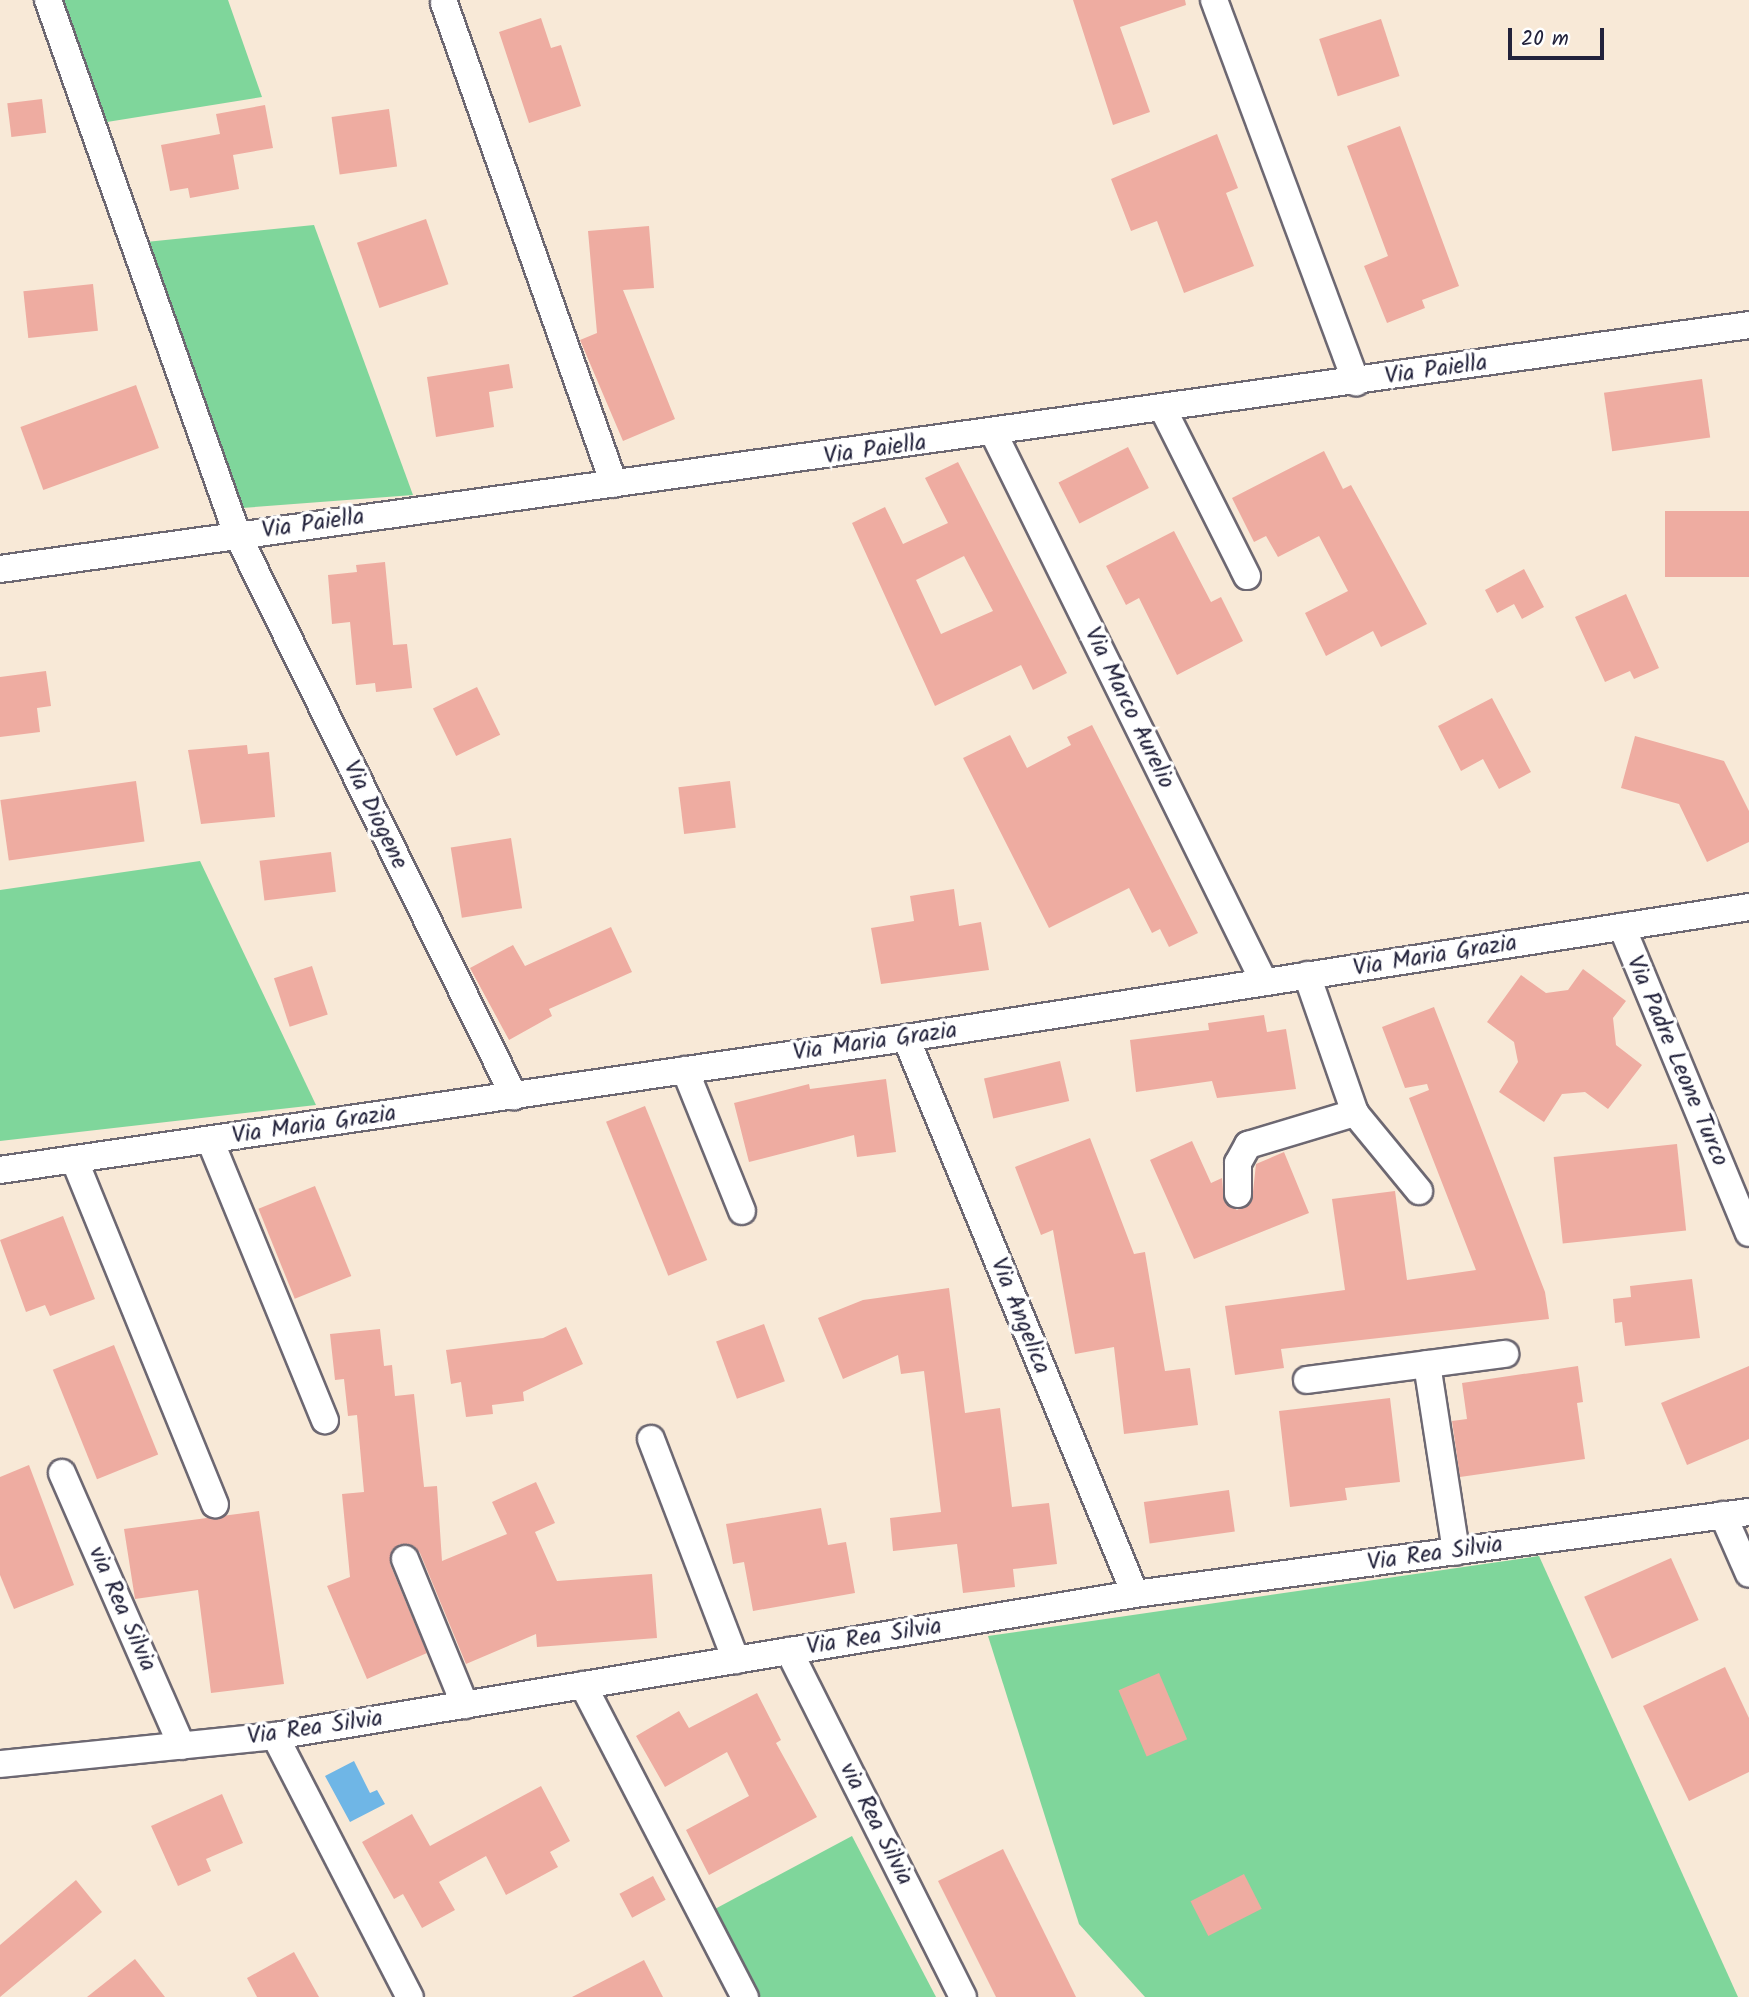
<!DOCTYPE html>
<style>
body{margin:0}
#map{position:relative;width:1749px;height:1997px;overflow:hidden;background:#f8e9d7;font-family:Kalam,sans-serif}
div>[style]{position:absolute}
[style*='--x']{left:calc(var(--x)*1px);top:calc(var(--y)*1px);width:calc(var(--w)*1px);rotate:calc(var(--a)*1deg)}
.green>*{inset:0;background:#7fd69b}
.water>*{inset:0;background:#6fb6e6}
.building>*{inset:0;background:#eeaca1;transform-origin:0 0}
.roads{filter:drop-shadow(2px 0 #6d6872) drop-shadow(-2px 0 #6d6872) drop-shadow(0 2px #6d6872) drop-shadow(0 -2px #6d6872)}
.street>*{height:26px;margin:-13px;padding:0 13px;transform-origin:13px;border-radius:13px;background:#fff}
span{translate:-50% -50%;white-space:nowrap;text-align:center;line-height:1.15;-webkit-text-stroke:7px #fff;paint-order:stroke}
.street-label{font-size:24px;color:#22223b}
.scale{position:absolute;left:1508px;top:28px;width:96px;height:32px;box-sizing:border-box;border:4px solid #22223b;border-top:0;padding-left:9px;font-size:21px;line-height:24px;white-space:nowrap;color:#22223b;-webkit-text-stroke:5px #fff;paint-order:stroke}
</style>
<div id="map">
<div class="green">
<i style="clip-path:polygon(63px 0,228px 0,262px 97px,107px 122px)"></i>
<i style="clip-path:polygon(314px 225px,413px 495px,242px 508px,146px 242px)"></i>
<i style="clip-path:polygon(200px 861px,316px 1105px,0 1141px,0 890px)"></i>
<i style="clip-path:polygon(1539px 1556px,1738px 1997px,1145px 1997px,1079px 1924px,988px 1636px)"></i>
<i style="clip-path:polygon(852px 1836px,936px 1997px,759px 1997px,713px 1910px)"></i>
</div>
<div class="water">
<i style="clip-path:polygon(354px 1761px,370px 1793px,377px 1790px,385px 1804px,350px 1822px,325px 1776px)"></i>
</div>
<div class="building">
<i style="clip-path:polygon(1073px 0,1185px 0,1186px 5px,1120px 27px,1150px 112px,1113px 125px)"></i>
<i style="clip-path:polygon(541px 18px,551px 48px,561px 45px,581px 106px,529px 123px,499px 32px)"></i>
<i style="left:1381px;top:19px;width:60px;height:65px;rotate:72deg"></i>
<i style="left:42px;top:99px;width:34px;height:35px;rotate:83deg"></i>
<i style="clip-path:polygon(265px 105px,273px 148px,233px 155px,239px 189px,190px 198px,188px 188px,170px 191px,161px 145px,220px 134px,216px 114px)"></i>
<i style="left:389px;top:109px;width:58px;height:58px;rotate:82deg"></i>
<i style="clip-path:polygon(1400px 126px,1459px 286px,1422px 300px,1425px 308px,1387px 323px,1364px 266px,1388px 256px,1347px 146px)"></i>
<i style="clip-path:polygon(1217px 134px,1238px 188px,1226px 193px,1254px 266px,1184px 293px,1157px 221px,1131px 231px,1111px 179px)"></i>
<i style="left:426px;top:219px;width:69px;height:73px;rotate:71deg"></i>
<i style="clip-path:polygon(649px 226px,654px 288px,623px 290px,675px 419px,623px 441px,580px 340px,597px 333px,588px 231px)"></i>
<i style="left:93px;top:284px;width:47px;height:70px;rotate:84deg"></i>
<i style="clip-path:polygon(509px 364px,513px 388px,489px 392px,494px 427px,436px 437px,427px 377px)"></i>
<i style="left:1702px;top:379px;width:59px;height:99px;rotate:82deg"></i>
<i style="left:136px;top:385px;width:67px;height:123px;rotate:70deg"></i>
<i style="left:1128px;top:447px;width:46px;height:78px;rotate:63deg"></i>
<i style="clip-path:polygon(1324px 451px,1343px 489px,1351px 485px,1427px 624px,1381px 647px,1373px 631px,1326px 656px,1305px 613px,1348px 591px,1319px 536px,1278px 557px,1266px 536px,1254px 542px,1232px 498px)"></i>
<i style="clip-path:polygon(evenodd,958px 462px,1067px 673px,1033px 690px,1021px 665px,935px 706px,852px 523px,885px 507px,903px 544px,948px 523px,925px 478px,958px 462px,964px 556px,993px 611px,941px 634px,916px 580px,964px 556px)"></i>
<i style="left:1749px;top:511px;width:66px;height:84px;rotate:90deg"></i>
<i style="clip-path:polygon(1174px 531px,1211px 602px,1221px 597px,1243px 641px,1177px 675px,1139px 598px,1126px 605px,1106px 566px)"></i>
<i style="clip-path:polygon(385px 562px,393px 645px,407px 644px,412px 688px,376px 692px,375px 683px,356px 685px,350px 622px,332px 624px,328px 575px,357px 572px,356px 565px)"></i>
<i style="clip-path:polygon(1524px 569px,1544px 607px,1522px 619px,1514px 604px,1497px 613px,1485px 590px)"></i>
<i style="clip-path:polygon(1626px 594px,1659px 668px,1634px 679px,1630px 671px,1605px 682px,1575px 617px)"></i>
<i style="clip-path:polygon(46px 671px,51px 706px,37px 708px,40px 732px,0 737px,0 677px)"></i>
<i style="left:477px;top:687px;width:53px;height:49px;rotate:64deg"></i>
<i style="clip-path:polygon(1492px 698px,1531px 772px,1499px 789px,1483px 759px,1461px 771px,1438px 726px)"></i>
<i style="clip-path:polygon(1092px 725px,1198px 933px,1169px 947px,1160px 929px,1152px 933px,1129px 888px,1049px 928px,963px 758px,1010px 735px,1027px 768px,1071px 745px,1067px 737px)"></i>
<i style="clip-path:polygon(1635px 736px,1724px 761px,1749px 811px,1749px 842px,1707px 862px,1679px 804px,1621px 788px)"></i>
<i style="clip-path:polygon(247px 745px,248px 754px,269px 752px,275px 817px,201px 824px,188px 750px)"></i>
<i style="left:136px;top:781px;width:61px;height:137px;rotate:82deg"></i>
<i style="left:730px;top:781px;width:47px;height:52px;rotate:83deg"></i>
<i style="left:511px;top:838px;width:71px;height:61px;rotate:81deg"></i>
<i style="left:331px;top:852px;width:40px;height:72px;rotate:83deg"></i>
<i style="clip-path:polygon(954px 889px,959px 926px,981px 922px,989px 970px,881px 984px,871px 928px,914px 921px,910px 896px)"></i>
<i style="clip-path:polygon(611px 927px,632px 972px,549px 1009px,552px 1016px,509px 1040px,470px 968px,513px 945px,525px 966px)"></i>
<i style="left:312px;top:966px;width:51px;height:40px;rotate:72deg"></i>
<i style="clip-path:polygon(1583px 969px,1626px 1001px,1613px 1018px,1616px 1045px,1642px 1065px,1608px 1109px,1585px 1092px,1562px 1094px,1544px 1122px,1499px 1092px,1518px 1062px,1514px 1042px,1487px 1022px,1521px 975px,1546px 993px,1568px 990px)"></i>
<i style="clip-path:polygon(1434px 1007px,1545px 1292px,1549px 1319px,1281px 1349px,1284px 1368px,1235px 1375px,1225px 1306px,1345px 1290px,1332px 1199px,1395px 1191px,1407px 1280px,1476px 1270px,1409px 1098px,1429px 1090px,1427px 1084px,1405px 1088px,1382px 1027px)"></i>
<i style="clip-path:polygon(1264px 1015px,1267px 1032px,1286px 1029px,1296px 1089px,1217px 1098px,1212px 1081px,1136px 1092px,1130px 1040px,1209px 1030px,1208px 1023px)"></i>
<i style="left:1060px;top:1061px;width:41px;height:78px;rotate:77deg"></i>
<i style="clip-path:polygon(886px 1079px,896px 1152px,857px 1157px,854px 1135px,749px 1162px,734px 1103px,809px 1084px,810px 1089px)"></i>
<i style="left:645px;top:1106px;width:166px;height:42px;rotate:68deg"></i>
<i style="clip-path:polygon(1090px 1138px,1134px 1254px,1145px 1252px,1165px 1371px,1190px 1368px,1198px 1425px,1124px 1434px,1114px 1347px,1075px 1354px,1053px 1230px,1041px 1235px,1015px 1167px)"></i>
<i style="clip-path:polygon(1192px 1141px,1211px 1183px,1222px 1178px,1224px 1201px,1237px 1210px,1252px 1201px,1256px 1164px,1284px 1152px,1309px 1213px,1194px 1259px,1150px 1160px)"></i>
<i style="left:1677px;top:1144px;width:87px;height:124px;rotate:84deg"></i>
<i style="left:315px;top:1186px;width:97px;height:61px;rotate:68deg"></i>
<i style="clip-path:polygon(63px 1216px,95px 1299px,50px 1316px,45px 1305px,26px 1312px,0 1240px)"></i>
<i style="clip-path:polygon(1692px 1279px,1700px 1338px,1625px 1346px,1622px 1322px,1615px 1323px,1613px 1299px,1631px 1297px,1630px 1286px)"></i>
<i style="clip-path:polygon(949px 1288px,965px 1413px,1000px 1408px,1012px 1507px,1049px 1503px,1057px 1564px,1013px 1569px,1015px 1587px,963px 1593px,957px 1544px,893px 1551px,890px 1518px,941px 1512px,924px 1371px,901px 1374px,898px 1355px,843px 1379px,818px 1318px,863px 1300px)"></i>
<i style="left:764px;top:1324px;width:61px;height:51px;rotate:70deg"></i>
<i style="clip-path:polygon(566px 1327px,583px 1364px,523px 1392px,524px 1401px,492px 1405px,493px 1414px,466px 1417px,461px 1382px,451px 1384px,446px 1350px,543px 1338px)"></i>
<i style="clip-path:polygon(380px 1329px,384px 1366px,392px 1365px,395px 1396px,414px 1394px,424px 1487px,437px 1486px,442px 1561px,507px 1534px,492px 1502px,536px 1482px,555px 1523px,535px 1532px,557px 1581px,652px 1574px,657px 1638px,537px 1647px,536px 1634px,466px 1664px,420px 1553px,414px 1546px,400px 1544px,392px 1550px,390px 1564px,427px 1653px,367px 1679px,327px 1586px,350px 1577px,342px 1494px,364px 1492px,357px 1415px,348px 1416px,344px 1379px,335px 1380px,330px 1334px)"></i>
<i style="left:114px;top:1345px;width:118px;height:66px;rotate:68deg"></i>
<i style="clip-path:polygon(1578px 1366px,1583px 1402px,1577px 1403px,1585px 1459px,1460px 1477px,1452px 1421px,1467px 1419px,1462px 1383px)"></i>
<i style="clip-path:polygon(1749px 1366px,1749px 1439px,1687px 1465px,1661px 1403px)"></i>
<i style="clip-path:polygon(1390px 1398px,1400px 1482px,1345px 1488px,1347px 1500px,1290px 1507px,1279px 1411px)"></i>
<i style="clip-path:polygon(29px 1465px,74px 1585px,14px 1609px,0 1575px,0 1477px)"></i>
<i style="left:1229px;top:1490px;width:42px;height:86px;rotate:82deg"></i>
<i style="clip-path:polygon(821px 1508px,828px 1545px,846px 1542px,855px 1593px,753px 1611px,744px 1562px,733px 1564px,726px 1524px)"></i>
<i style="clip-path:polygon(259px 1511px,284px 1684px,211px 1693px,198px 1590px,135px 1599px,124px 1529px)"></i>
<i style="left:1671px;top:1558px;width:68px;height:95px;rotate:66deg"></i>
<i style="clip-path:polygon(1725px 1667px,1749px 1718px,1749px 1772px,1689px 1801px,1643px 1706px)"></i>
<i style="left:1159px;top:1673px;width:72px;height:44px;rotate:67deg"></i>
<i style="clip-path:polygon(757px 1693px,781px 1740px,776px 1743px,817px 1817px,709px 1875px,686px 1830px,749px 1796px,727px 1752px,665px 1787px,636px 1736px,679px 1711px,689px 1728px)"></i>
<i style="clip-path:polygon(541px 1786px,570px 1841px,550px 1852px,558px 1867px,506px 1895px,486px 1856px,439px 1882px,455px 1910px,422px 1928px,403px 1894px,394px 1899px,362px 1842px,412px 1814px,430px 1846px)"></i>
<i style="clip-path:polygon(222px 1794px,243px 1843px,206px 1859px,211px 1871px,178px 1886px,151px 1826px)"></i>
<i style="clip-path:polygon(1003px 1849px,1076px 1997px,996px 1997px,938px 1881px)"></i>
<i style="left:1244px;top:1874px;width:39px;height:60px;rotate:63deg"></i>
<i style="left:653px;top:1876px;width:27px;height:38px;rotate:62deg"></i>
<i style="clip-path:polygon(76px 1880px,102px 1912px,0 1997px,0 1945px)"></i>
<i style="clip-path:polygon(294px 1952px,319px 1997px,257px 1997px,247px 1978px)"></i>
<i style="clip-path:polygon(135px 1959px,165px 1997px,87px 1997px)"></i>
<i style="clip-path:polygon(644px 1960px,663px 1997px,572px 1997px)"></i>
</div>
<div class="roads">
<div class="street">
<i style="--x:48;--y:0;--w:566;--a:70.51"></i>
<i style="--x:237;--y:534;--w:627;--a:63.76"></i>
<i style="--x:1214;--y:0;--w:408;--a:69.6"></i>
<i style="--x:444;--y:3;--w:510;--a:70.54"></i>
<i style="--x:1163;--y:409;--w:187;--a:63.3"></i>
<i style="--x:994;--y:434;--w:611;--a:63.77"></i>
<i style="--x:0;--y:569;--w:1766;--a:-7.94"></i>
<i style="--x:1622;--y:927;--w:331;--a:67.5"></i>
<i style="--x:1307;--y:975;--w:146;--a:70.8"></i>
<i style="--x:1355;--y:1113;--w:101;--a:50.6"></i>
<i style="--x:906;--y:1038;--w:601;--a:67.61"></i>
<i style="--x:685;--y:1070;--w:152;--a:68"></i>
<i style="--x:210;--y:1140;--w:303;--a:67.7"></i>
<i style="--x:74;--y:1159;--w:373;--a:67.8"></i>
<i style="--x:0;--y:1170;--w:916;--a:-8.29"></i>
<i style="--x:906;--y:1038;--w:853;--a:-8.83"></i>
<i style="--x:1238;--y:1194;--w:31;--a:-90"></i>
<i style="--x:1238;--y:1163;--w:21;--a:-61"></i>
<i style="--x:1248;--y:1145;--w:112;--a:-16.7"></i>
<i style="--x:1427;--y:1364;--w:190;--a:81.2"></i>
<i style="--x:1307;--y:1380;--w:200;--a:-7.5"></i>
<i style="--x:651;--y:1439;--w:237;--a:69"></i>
<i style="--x:62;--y:1473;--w:298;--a:66.3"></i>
<i style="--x:1723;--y:1515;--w:64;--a:66.2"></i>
<i style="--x:405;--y:1559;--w:158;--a:67.7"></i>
<i style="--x:789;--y:1651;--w:387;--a:63.3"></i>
<i style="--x:583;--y:1685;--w:352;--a:62.6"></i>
<i style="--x:275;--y:1736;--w:294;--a:62.7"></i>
<i style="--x:0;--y:1764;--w:276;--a:-5.8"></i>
<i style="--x:275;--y:1736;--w:872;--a:-9.38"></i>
<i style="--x:1135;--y:1594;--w:619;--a:-7.61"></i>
</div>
</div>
<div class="street-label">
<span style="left:1436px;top:370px;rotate:-8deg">Via Paiella</span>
<span style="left:875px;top:450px;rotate:-8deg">Via Paiella</span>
<span style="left:313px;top:524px;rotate:-8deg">Via Paiella</span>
<span style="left:1129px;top:708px;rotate:64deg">Via Marco Aurelio</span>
<span style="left:375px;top:815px;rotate:64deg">Via Diogene</span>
<span style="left:1435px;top:956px;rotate:-9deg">Via Maria Grazia</span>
<span style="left:875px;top:1042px;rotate:-8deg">Via Maria Grazia</span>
<span style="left:1677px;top:1061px;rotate:67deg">Via Padre Leone Turco</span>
<span style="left:314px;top:1125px;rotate:-8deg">Via Maria Grazia</span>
<span style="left:1020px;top:1316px;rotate:68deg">Via Angelica</span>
<span style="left:1435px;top:1554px;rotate:-8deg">Via Rea Silvia</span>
<span style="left:122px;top:1609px;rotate:66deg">via Rea Silvia</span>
<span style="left:874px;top:1637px;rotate:-9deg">Via Rea Silvia</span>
<span style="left:315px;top:1728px;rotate:-8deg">Via Rea Silvia</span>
<span style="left:876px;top:1824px;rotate:63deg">via Rea Silvia</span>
</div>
<div class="scale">20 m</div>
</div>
